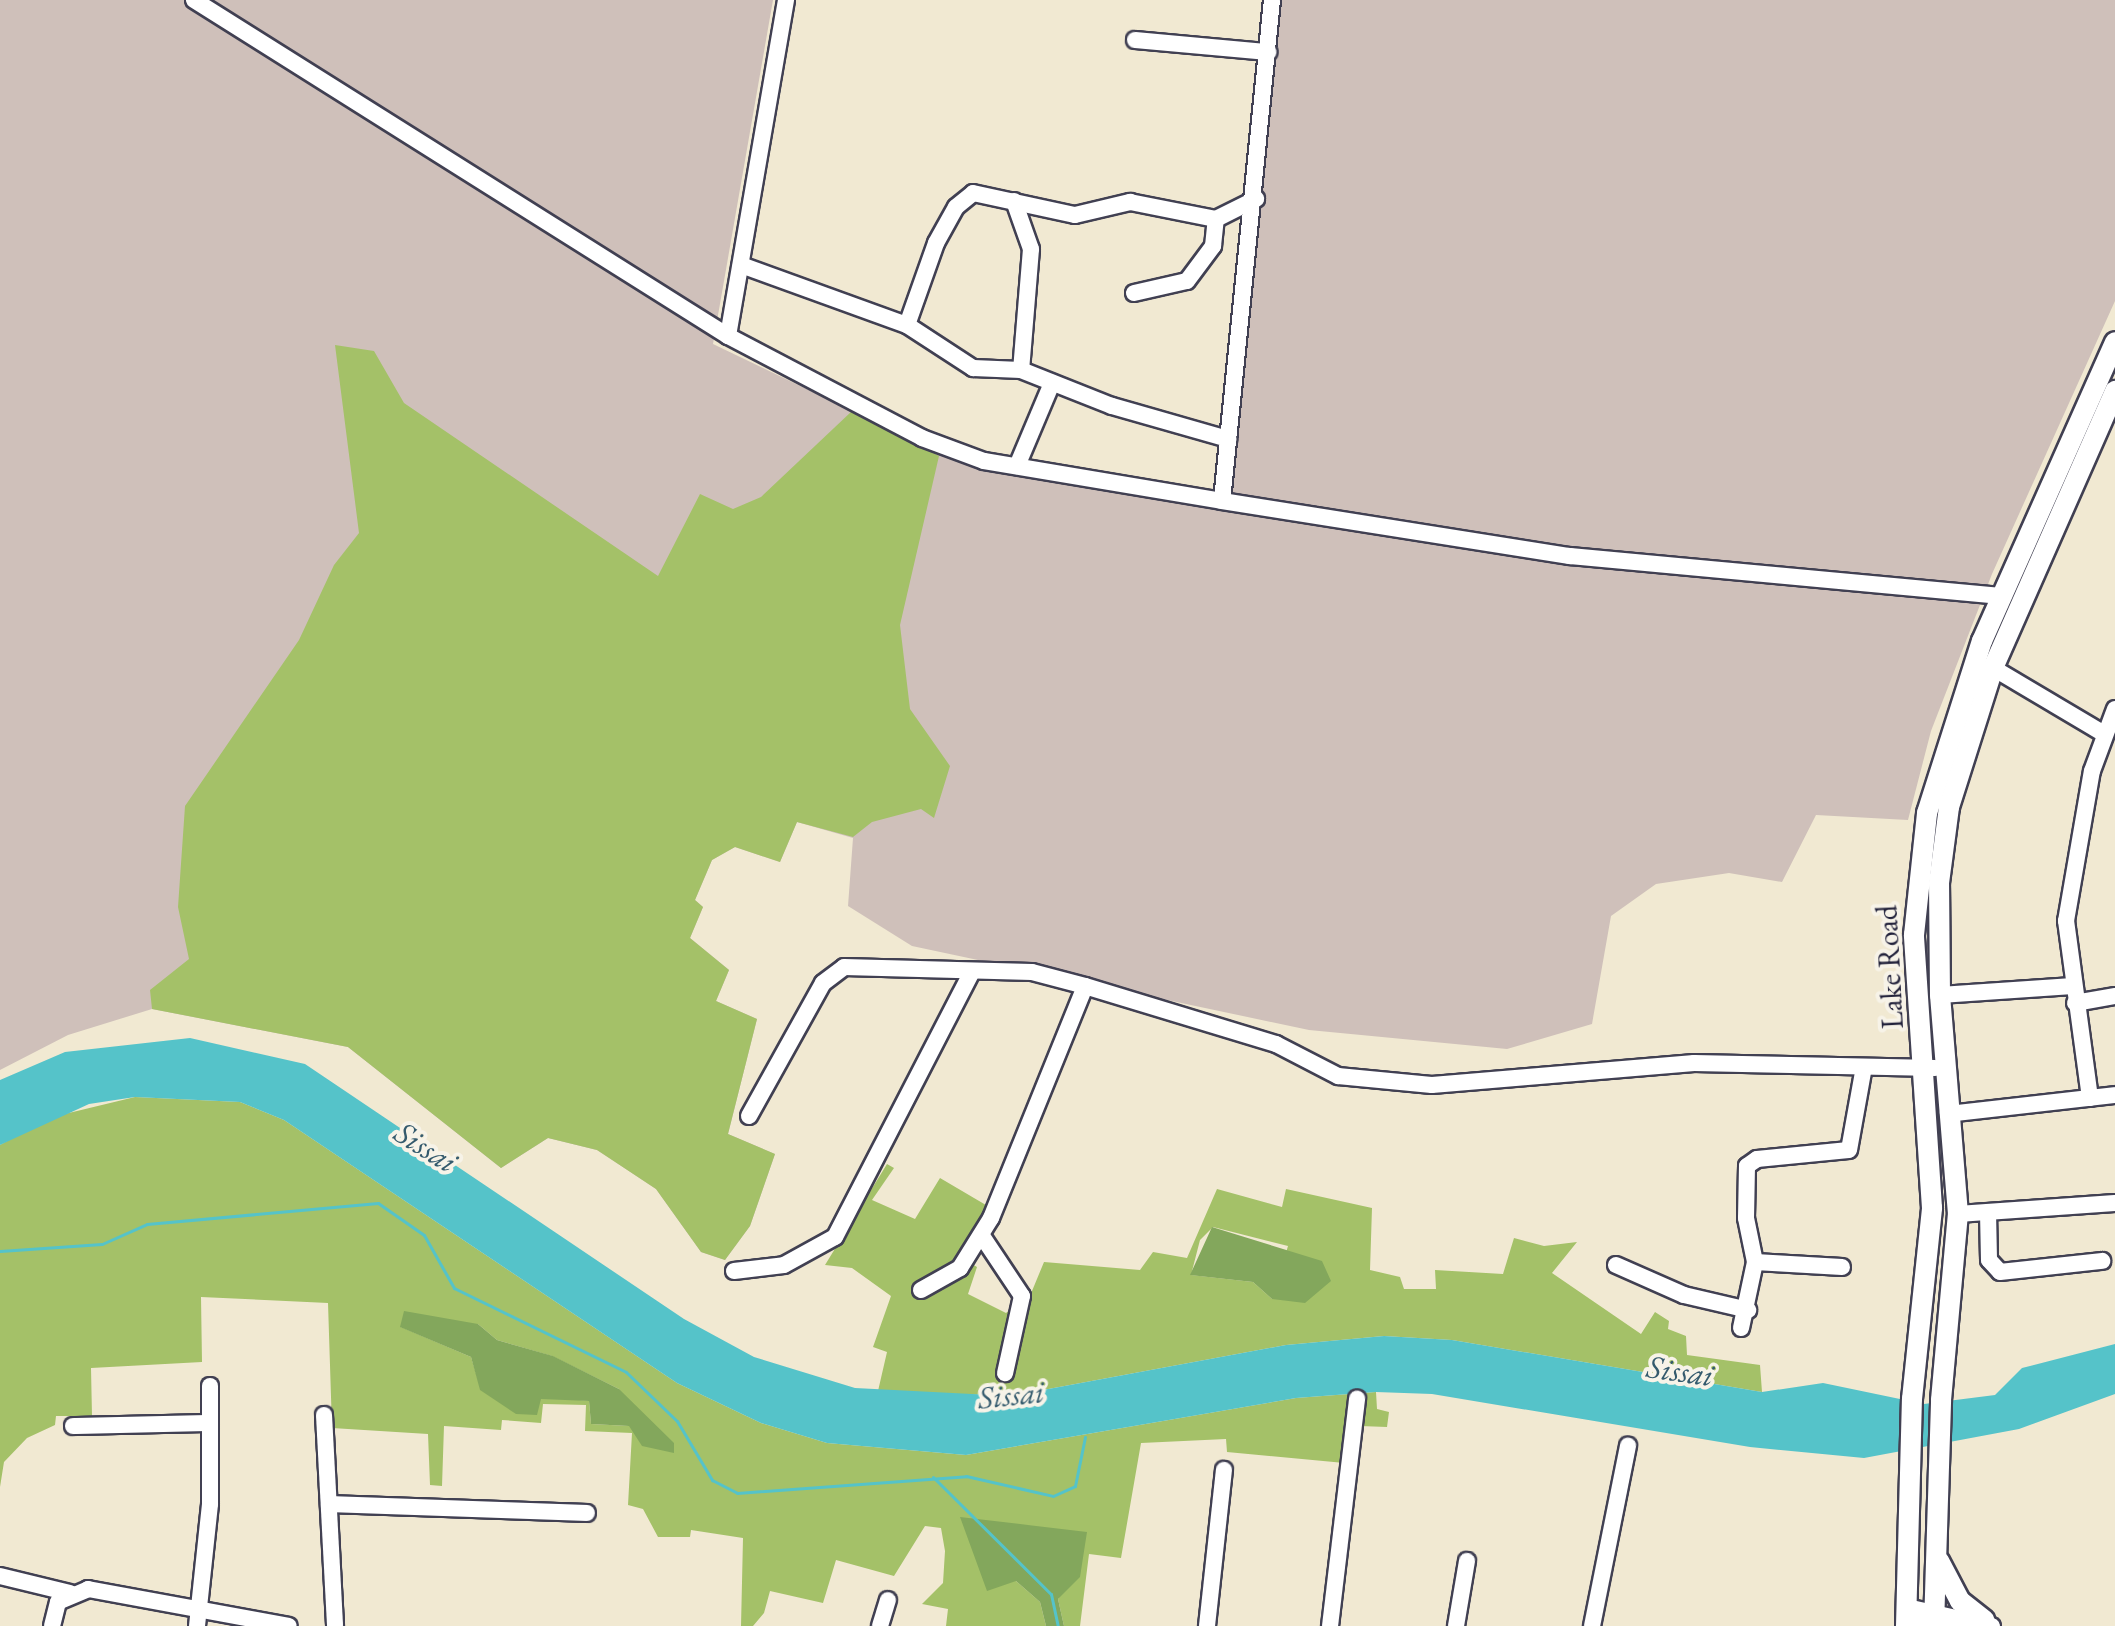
<!DOCTYPE html>
<style>
body{margin:0}
#map{position:relative;width:2115px;height:1626px;overflow:hidden;background:#f1e9d2;font-family:"EB Garamond",serif}
div>[style]{position:absolute}
[style*='--x']{left:calc(var(--x)*1px);top:calc(var(--y)*1px);width:calc(var(--w)*1px);rotate:calc(var(--a)*1deg)}
.industrial>*{inset:0;background:#cfc0ba}
.green>*{inset:0;background:#a4c168}
.forest>*{inset:0;background:#83a75c}
.water>*{inset:0;background:#55c3c9}
.stream>*{height:3px;margin:-1.5px;padding:0 1.5px;transform-origin:1.5px;border-radius:1.5px;background:#55c3c9}
.roads{filter:drop-shadow(2px 0 #414052) drop-shadow(-2px 0 #414052) drop-shadow(0 2px #414052) drop-shadow(0 -2px #414052)}
.minor>*{height:16px;margin:-8px;padding:0 8px;transform-origin:8px;border-radius:8px;background:#fff}
.major>*{height:20px;margin:-10px;padding:0 10px;transform-origin:10px;border-radius:10px;background:#fff}
span{translate:-50% -50%;white-space:nowrap;text-align:center;line-height:1.15;-webkit-text-stroke:8px #f7f3e8;paint-order:stroke}
.street-label{font-size:30px;color:#22223b}
.water-label{font-size:32px;color:#345a6d;font-style:italic}
</style>
<div id="map">
<div class="industrial">
<i style="clip-path:polygon(0 0,773px 0,713px 344px,958px 462px,1228px 510px,1277px 0,2115px 0,2115px 301px,1992px 574px,1931px 731px,1908px 820px,1816px 815px,1782px 882px,1729px 873px,1656px 884px,1611px 916px,1592px 1024px,1507px 1049px,1309px 1030px,912px 946px,848px 906px,853px 838px,797px 822px,780px 862px,735px 847px,712px 860px,695px 900px,703px 907px,690px 938px,729px 970px,716px 1001px,757px 1019px,728px 1134px,775px 1154px,750px 1226px,725px 1260px,701px 1252px,656px 1189px,597px 1150px,548px 1138px,501px 1168px,348px 1047px,152px 1009px,68px 1035px,0 1070px)"></i>
</div>
<div class="green">
<i style="clip-path:polygon(335px 345px,374px 351px,404px 403px,658px 576px,700px 494px,733px 509px,761px 497px,852px 411px,939px 456px,900px 625px,910px 709px,950px 766px,934px 818px,921px 809px,872px 822px,853px 837px,797px 822px,780px 862px,735px 847px,712px 860px,695px 900px,703px 907px,690px 938px,729px 970px,716px 1001px,757px 1019px,728px 1134px,775px 1154px,750px 1226px,725px 1260px,701px 1252px,656px 1189px,597px 1150px,548px 1138px,501px 1168px,348px 1047px,152px 1009px,150px 990px,189px 959px,178px 907px,185px 806px,299px 640px,334px 565px,359px 533px)"></i>
<i style="clip-path:polygon(evenodd,135px 1097px,240px 1102px,284px 1120px,677px 1383px,761px 1423px,827px 1443px,966px 1455px,1296px 1398px,1376px 1392px,1377px 1409px,1389px 1412px,1387px 1427px,1360px 1426px,1355px 1464px,1227px 1452px,1226px 1439px,1141px 1443px,1121px 1558px,1089px 1554px,1080px 1626px,1064px 1626px,1058px 1599px,1069px 1581px,1016px 1581px,1040px 1602px,1046px 1626px,946px 1626px,948px 1609px,922px 1604px,943px 1583px,945px 1551px,941px 1528px,925px 1526px,894px 1576px,836px 1560px,823px 1603px,770px 1591px,764px 1613px,753px 1626px,741px 1626px,743px 1538px,691px 1530px,690px 1537px,658px 1537px,643px 1509px,628px 1505px,632px 1433px,585px 1431px,586px 1405px,543px 1404px,541px 1423px,502px 1420px,501px 1430px,444px 1426px,442px 1486px,430px 1485px,428px 1434px,332px 1428px,328px 1303px,201px 1297px,202px 1362px,91px 1368px,92px 1416px,56px 1416px,55px 1425px,27px 1438px,4px 1462px,0 1487px,0 1145px,48px 1118px,135px 1097px,478px 1324px,497px 1340px,552px 1356px,619px 1389px,629px 1426px,591px 1424px,589px 1401px,481px 1390px,471px 1357px,401px 1327px,478px 1324px)"></i>
<i style="clip-path:polygon(evenodd,887px 1164px,894px 1168px,872px 1200px,915px 1219px,940px 1178px,991px 1208px,960px 1257px,977px 1267px,968px 1294px,1006px 1313px,1032px 1291px,1044px 1262px,1140px 1270px,1153px 1252px,1187px 1258px,1217px 1189px,1282px 1207px,1286px 1189px,1372px 1208px,1370px 1270px,1400px 1277px,1404px 1289px,1436px 1289px,1435px 1270px,1503px 1274px,1514px 1238px,1544px 1246px,1577px 1242px,1552px 1273px,1641px 1334px,1655px 1312px,1669px 1321px,1668px 1329px,1686px 1336px,1687px 1355px,1760px 1365px,1762px 1392px,1452px 1340px,1384px 1336px,1286px 1345px,1011px 1396px,878px 1391px,887px 1352px,873px 1347px,891px 1296px,852px 1268px,825px 1265px,887px 1164px,1213px 1227px,1288px 1246px,1272px 1299px,1253px 1282px,1191px 1275px,1200px 1240px,1213px 1227px)"></i>
</div>
<div class="forest">
<i style="clip-path:polygon(1212px 1227px,1322px 1261px,1331px 1281px,1305px 1303px,1272px 1299px,1253px 1282px,1190px 1275px)"></i>
<i style="clip-path:polygon(404px 1311px,478px 1324px,497px 1340px,553px 1356px,619px 1389px,674px 1443px,674px 1453px,642px 1446px,629px 1426px,591px 1424px,589px 1401px,541px 1399px,537px 1415px,516px 1414px,480px 1390px,471px 1357px,400px 1327px)"></i>
<i style="clip-path:polygon(960px 1517px,1087px 1532px,1080px 1577px,1058px 1599px,1064px 1626px,1046px 1626px,1040px 1602px,1016px 1581px,987px 1591px)"></i>
</div>
<div class="water">
<i style="clip-path:polygon(190px 1038px,305px 1064px,684px 1319px,754px 1357px,855px 1388px,1011px 1396px,1286px 1345px,1384px 1336px,1452px 1340px,1762px 1392px,1823px 1383px,1924px 1404px,1995px 1395px,2022px 1368px,2115px 1344px,2115px 1394px,2019px 1429px,1864px 1458px,1750px 1447px,1432px 1394px,1376px 1392px,1296px 1398px,966px 1455px,827px 1443px,761px 1423px,677px 1383px,284px 1120px,240px 1102px,135px 1097px,89px 1104px,0 1145px,0 1080px,65px 1052px)"></i>
</div>
<div class="stream">
<i style="--x:0;--y:1251;--w:102;--a:-3.9"></i>
<i style="--x:102;--y:1244;--w:49;--a:-24"></i>
<i style="--x:147;--y:1224;--w:232;--a:-5.2"></i>
<i style="--x:378;--y:1203;--w:56;--a:34.8"></i>
<i style="--x:424;--y:1235;--w:61;--a:60.5"></i>
<i style="--x:454;--y:1288;--w:191;--a:26"></i>
<i style="--x:626;--y:1372;--w:71;--a:43.9"></i>
<i style="--x:677;--y:1421;--w:69;--a:59.3"></i>
<i style="--x:712;--y:1480;--w:28;--a:27"></i>
<i style="--x:737;--y:1493;--w:230;--a:-4.2"></i>
<i style="--x:966;--y:1476;--w:89;--a:12.9"></i>
<i style="--x:1053;--y:1496;--w:24;--a:-24"></i>
<i style="--x:1075;--y:1486;--w:50;--a:-78.5"></i>
<i style="--x:933;--y:1477;--w:166;--a:44.8"></i>
<i style="--x:1051;--y:1594;--w:33;--a:78"></i>
</div>
<div class="roads">
<div class="minor">
<i style="--x:194;--y:0;--w:631;--a:32.18"></i>
<i style="--x:728;--y:336;--w:341;--a:-80.2"></i>
<i style="--x:1272;--y:0;--w:503;--a:95.7"></i>
<i style="--x:1222;--y:501;--w:352;--a:9"></i>
<i style="--x:1570;--y:556;--w:433;--a:5.3"></i>
<i style="--x:1135;--y:40;--w:134;--a:5.2"></i>
<i style="--x:1014;--y:201;--w:51;--a:70.5"></i>
<i style="--x:1031;--y:249;--w:121;--a:94.7"></i>
<i style="--x:741;--y:265;--w:177;--a:19.9"></i>
<i style="--x:907;--y:325;--w:79;--a:33.1"></i>
<i style="--x:973;--y:368;--w:48;--a:2.4"></i>
<i style="--x:1021;--y:370;--w:98;--a:21.6"></i>
<i style="--x:1112;--y:406;--w:121;--a:15.9"></i>
<i style="--x:1134;--y:293;--w:54;--a:-12.8"></i>
<i style="--x:1187;--y:281;--w:44;--a:-53.4"></i>
<i style="--x:1213;--y:246;--w:27;--a:-84"></i>
<i style="--x:907;--y:325;--w:87;--a:-70.5"></i>
<i style="--x:936;--y:243;--w:41;--a:-60.9"></i>
<i style="--x:956;--y:207;--w:22;--a:-39"></i>
<i style="--x:973;--y:193;--w:104;--a:12.2"></i>
<i style="--x:1075;--y:215;--w:57;--a:-13.3"></i>
<i style="--x:1130;--y:202;--w:88;--a:11.2"></i>
<i style="--x:1216;--y:219;--w:45;--a:-26.6"></i>
<i style="--x:728;--y:336;--w:219;--a:27.7"></i>
<i style="--x:922;--y:438;--w:66;--a:20.4"></i>
<i style="--x:984;--y:461;--w:241;--a:9.5"></i>
<i style="--x:1017;--y:466;--w:90;--a:-67.1"></i>
<i style="--x:1993;--y:668;--w:129;--a:30.7"></i>
<i style="--x:1940;--y:995;--w:133;--a:-3.9"></i>
<i style="--x:2075;--y:1003;--w:41;--a:-9.9"></i>
<i style="--x:2090;--y:1098;--w:179;--a:-97.7"></i>
<i style="--x:2066;--y:921;--w:152;--a:-80.2"></i>
<i style="--x:2092;--y:771;--w:66;--a:-69.6"></i>
<i style="--x:1948;--y:1114;--w:168;--a:-6.5"></i>
<i style="--x:749;--y:1116;--w:152;--a:-60.9"></i>
<i style="--x:823;--y:983;--w:26;--a:-37"></i>
<i style="--x:844;--y:967;--w:188;--a:1.5"></i>
<i style="--x:1032;--y:972;--w:55;--a:14.8"></i>
<i style="--x:1988;--y:1212;--w:48;--a:88.8"></i>
<i style="--x:1989;--y:1260;--w:16;--a:47"></i>
<i style="--x:2000;--y:1272;--w:103;--a:-6.2"></i>
<i style="--x:1958;--y:1214;--w:157;--a:-4"></i>
<i style="--x:982;--y:1236;--w:72;--a:56.3"></i>
<i style="--x:1022;--y:1296;--w:79;--a:102.4"></i>
<i style="--x:1616;--y:1265;--w:74;--a:23.8"></i>
<i style="--x:1684;--y:1295;--w:66;--a:13.2"></i>
<i style="--x:1842;--y:1267;--w:87;--a:-176.7"></i>
<i style="--x:1755;--y:1262;--w:45;--a:-101.6"></i>
<i style="--x:1746;--y:1218;--w:52;--a:-88.9"></i>
<i style="--x:1747;--y:1166;--w:12;--a:-35"></i>
<i style="--x:1757;--y:1159;--w:92;--a:-5.6"></i>
<i style="--x:1849;--y:1150;--w:84;--a:-79.8"></i>
<i style="--x:734;--y:1271;--w:50;--a:-6.8"></i>
<i style="--x:784;--y:1265;--w:58;--a:-28.8"></i>
<i style="--x:835;--y:1237;--w:296;--a:-62.7"></i>
<i style="--x:921;--y:1290;--w:45;--a:-29.4"></i>
<i style="--x:960;--y:1268;--w:59;--a:-58.2"></i>
<i style="--x:991;--y:1218;--w:250;--a:-67.9"></i>
<i style="--x:1085;--y:986;--w:200;--a:16.9"></i>
<i style="--x:1276;--y:1044;--w:70;--a:27.3"></i>
<i style="--x:1338;--y:1076;--w:94;--a:5.5"></i>
<i style="--x:1432;--y:1085;--w:263;--a:-4.8"></i>
<i style="--x:1694;--y:1063;--w:241;--a:1.2"></i>
<i style="--x:1741;--y:1328;--w:67;--a:-78"></i>
<i style="--x:324;--y:1415;--w:211;--a:87"></i>
<i style="--x:73;--y:1426;--w:137;--a:-1.3"></i>
<i style="--x:329;--y:1504;--w:258;--a:2"></i>
<i style="--x:0;--y:1576;--w:72;--a:13.7"></i>
<i style="--x:1907;--y:1607;--w:87;--a:12.6"></i>
<i style="--x:1906;--y:1622;--w:49;--a:4.7"></i>
<i style="--x:52;--y:1626;--w:25;--a:-76"></i>
<i style="--x:58;--y:1602;--w:33;--a:-23"></i>
<i style="--x:88;--y:1589;--w:204;--a:10.4"></i>
<i style="--x:197;--y:1626;--w:123;--a:-83.9"></i>
<i style="--x:210;--y:1504;--w:118;--a:-90"></i>
<i style="--x:880;--y:1626;--w:27;--a:-73"></i>
<i style="--x:1207;--y:1626;--w:157;--a:-83.8"></i>
<i style="--x:1330;--y:1626;--w:229;--a:-83.2"></i>
<i style="--x:1456;--y:1626;--w:66;--a:-80.4"></i>
<i style="--x:1592;--y:1626;--w:184;--a:-78.7"></i>
</div>
<div class="major">
<i style="--x:1939;--y:1561;--w:45;--a:62.3"></i>
<i style="--x:1960;--y:1601;--w:31;--a:38"></i>
<i style="--x:1906;--y:1626;--w:227;--a:-88.5"></i>
<i style="--x:1912;--y:1399;--w:192;--a:-84"></i>
<i style="--x:1932;--y:1208;--w:274;--a:-93.8"></i>
<i style="--x:1914;--y:935;--w:123;--a:-83.9"></i>
<i style="--x:1927;--y:813;--w:181;--a:-72.3"></i>
<i style="--x:1982;--y:641;--w:327;--a:-66"></i>
<i style="--x:1934;--y:1626;--w:226;--a:-88.2"></i>
<i style="--x:1941;--y:1400;--w:187;--a:-84.8"></i>
<i style="--x:1958;--y:1214;--w:220;--a:-94.7"></i>
<i style="--x:1940;--y:995;--w:112;--a:-90.5"></i>
<i style="--x:1939;--y:883;--w:77;--a:-82.5"></i>
<i style="--x:1949;--y:807;--w:146;--a:-72.4"></i>
<i style="--x:1993;--y:668;--w:303;--a:-66.2"></i>
</div>
</div>
<div class="street-label">
<span style="left:1890px;top:967px;rotate:-93deg">Lake Road</span>
</div>
<div class="water-label">
<span style="left:426px;top:1147px;rotate:32deg">Sissai</span>
<span style="left:1680px;top:1371px;rotate:8deg">Sissai</span>
<span style="left:1011px;top:1395px;rotate:-6deg">Sissai</span>
</div>
</div>
